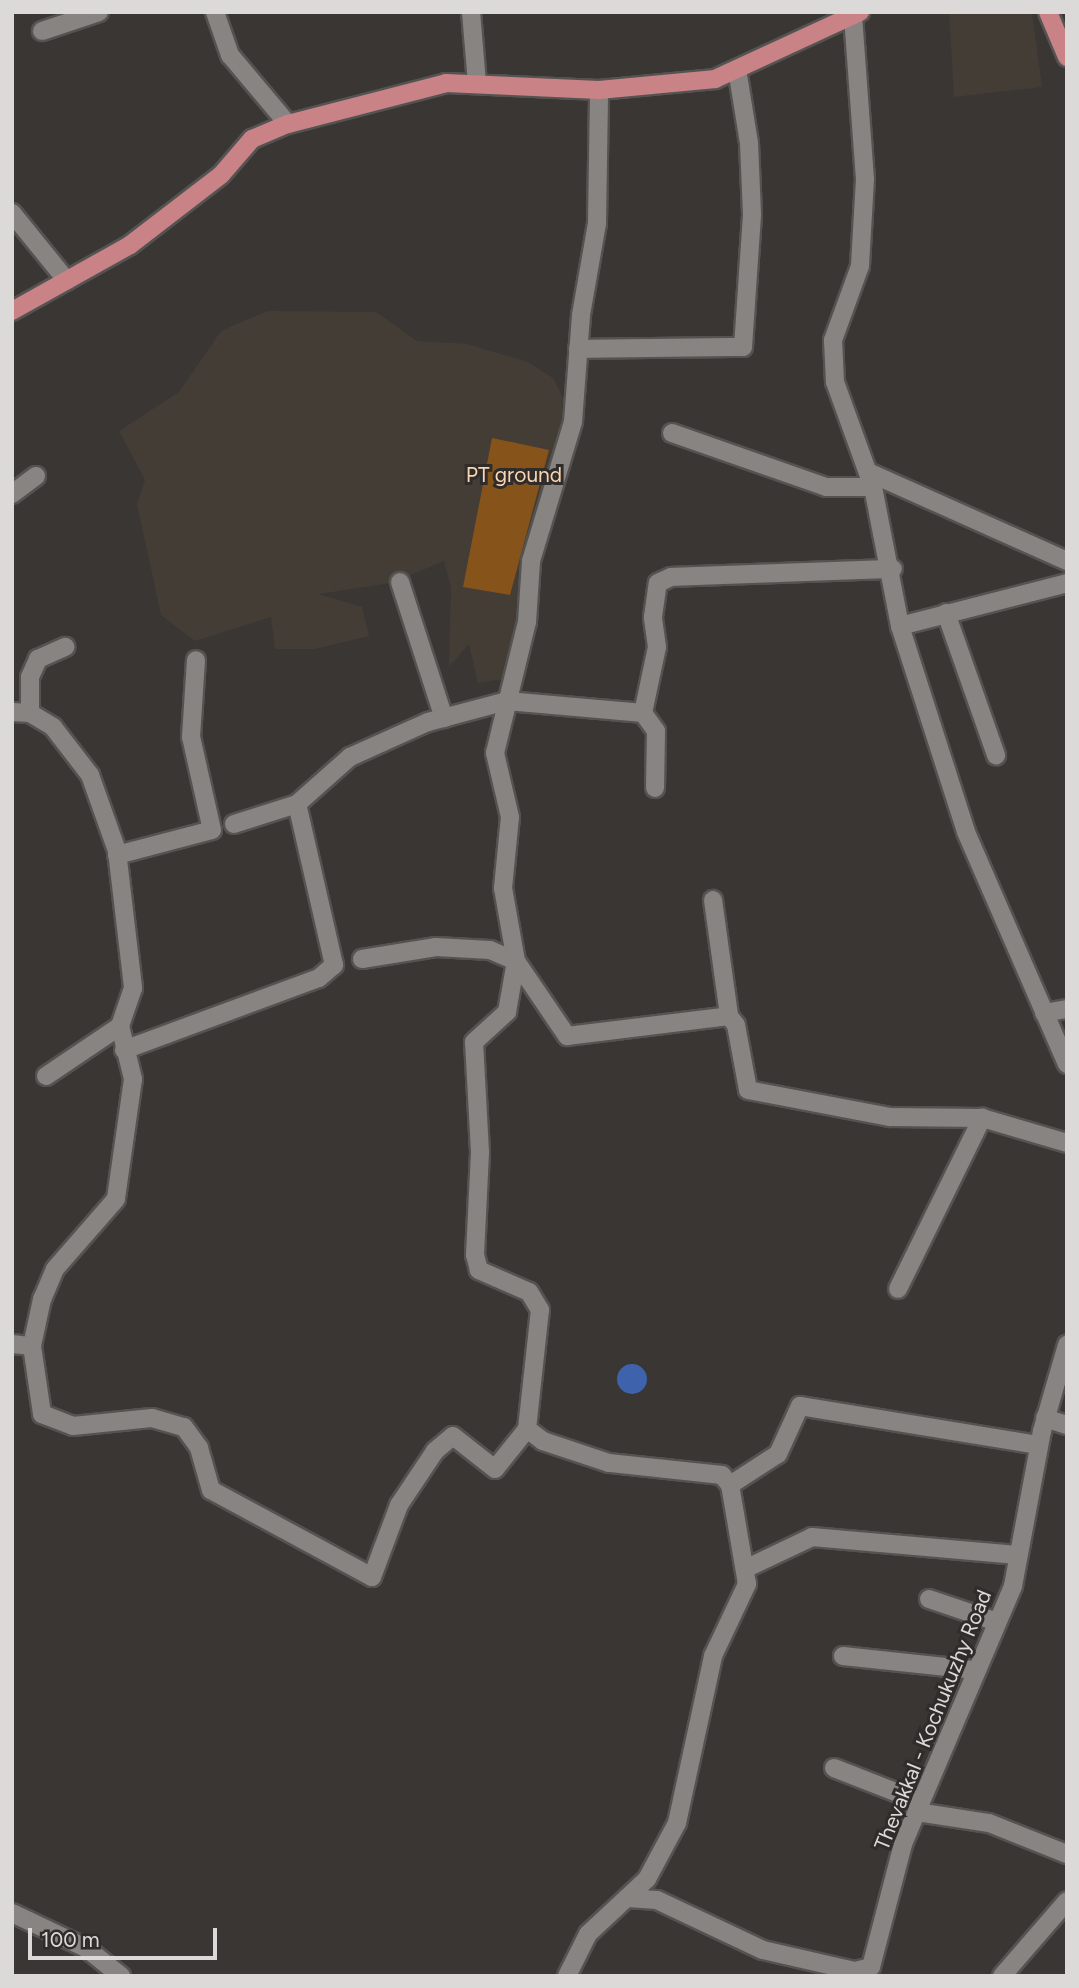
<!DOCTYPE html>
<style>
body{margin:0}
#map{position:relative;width:1079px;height:1988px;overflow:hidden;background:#393634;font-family:Figtree,sans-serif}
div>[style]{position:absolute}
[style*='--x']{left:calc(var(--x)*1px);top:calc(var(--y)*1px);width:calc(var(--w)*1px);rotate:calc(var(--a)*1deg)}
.built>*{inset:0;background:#443d36}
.green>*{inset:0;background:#86531b}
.water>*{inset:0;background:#3e63ac}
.round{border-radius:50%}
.roads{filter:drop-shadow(2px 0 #545351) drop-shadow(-2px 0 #545351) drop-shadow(0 2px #545351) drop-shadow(0 -2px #545351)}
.minor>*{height:18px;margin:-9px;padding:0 9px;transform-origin:9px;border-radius:9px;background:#888482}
.major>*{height:18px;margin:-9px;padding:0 9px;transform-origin:9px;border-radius:9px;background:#c98286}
span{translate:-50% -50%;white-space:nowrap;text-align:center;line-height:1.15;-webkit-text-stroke:6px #2f2c2a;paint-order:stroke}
.park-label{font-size:21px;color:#fad5b3}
.street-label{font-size:21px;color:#dbdad8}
.frame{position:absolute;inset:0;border:14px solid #dbdad8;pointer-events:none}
.scale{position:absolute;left:28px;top:1928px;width:189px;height:32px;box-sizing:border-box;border:4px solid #dbdad8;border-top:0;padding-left:9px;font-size:21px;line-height:24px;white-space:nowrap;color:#dbdad8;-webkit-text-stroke:5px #2f2c2a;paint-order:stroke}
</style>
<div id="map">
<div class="built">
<i style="clip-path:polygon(949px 12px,1032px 12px,1042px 87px,954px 97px)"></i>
<i style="clip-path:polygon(267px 311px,376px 312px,417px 341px,467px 344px,528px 362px,553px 378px,563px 397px,561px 457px,504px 679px,478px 683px,469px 644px,449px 667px,451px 587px,444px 561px,392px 583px,318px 594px,362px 607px,369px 636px,315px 649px,275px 649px,271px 617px,195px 641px,161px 615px,137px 504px,145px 480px,119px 431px,179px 392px,221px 331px)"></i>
</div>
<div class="green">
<i style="clip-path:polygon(492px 438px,549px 450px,510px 595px,463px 587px)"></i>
</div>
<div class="water">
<i class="round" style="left:617px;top:1364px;width:30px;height:30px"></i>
</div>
<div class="roads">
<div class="minor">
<i style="--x:215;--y:12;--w:46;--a:70.8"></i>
<i style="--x:230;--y:55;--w:90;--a:50"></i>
<i style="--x:471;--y:12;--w:72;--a:85.2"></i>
<i style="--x:853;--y:16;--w:163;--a:85.8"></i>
<i style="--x:865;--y:179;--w:87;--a:93.3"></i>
<i style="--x:860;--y:266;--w:79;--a:110"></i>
<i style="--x:833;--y:340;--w:42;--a:87.3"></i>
<i style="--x:835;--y:382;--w:112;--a:70.1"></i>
<i style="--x:873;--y:487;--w:142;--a:79"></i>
<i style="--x:900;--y:626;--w:216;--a:72.2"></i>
<i style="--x:966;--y:832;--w:253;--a:66.5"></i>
<i style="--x:42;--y:31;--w:60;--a:-18.4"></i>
<i style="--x:12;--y:213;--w:87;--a:51"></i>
<i style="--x:578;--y:349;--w:165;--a:-0.7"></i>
<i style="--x:743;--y:347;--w:133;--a:-86.1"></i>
<i style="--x:752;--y:214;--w:71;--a:-92.4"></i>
<i style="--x:749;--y:143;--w:75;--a:-99.2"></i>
<i style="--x:672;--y:433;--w:163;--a:19.3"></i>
<i style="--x:826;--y:487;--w:47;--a:0"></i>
<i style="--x:868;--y:472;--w:218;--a:24.1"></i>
<i style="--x:12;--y:494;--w:30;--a:-37"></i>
<i style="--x:400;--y:582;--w:143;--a:72.1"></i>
<i style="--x:946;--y:613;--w:151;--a:70.6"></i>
<i style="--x:900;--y:626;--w:172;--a:-14.4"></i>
<i style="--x:12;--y:712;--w:18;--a:3"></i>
<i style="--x:30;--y:713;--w:27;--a:31"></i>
<i style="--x:53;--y:727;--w:61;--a:52.4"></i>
<i style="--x:90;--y:775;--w:81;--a:70.4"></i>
<i style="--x:117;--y:851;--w:138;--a:83.3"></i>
<i style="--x:133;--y:988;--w:40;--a:108.9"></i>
<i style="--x:120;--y:1026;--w:55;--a:76.2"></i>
<i style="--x:133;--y:1079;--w:121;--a:98.1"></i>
<i style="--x:116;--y:1199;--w:93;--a:131.1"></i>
<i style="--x:55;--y:1269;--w:33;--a:113"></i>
<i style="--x:42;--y:1299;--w:48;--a:102"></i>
<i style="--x:32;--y:1346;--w:69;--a:81.6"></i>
<i style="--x:42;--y:1414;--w:33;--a:21"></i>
<i style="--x:73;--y:1426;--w:79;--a:-5.8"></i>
<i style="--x:152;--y:1418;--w:33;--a:16"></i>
<i style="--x:184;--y:1427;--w:26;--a:54"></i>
<i style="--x:199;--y:1448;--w:44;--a:74.1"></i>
<i style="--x:211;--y:1490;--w:183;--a:28.4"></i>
<i style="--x:372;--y:1577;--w:77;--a:-69.4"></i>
<i style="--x:399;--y:1505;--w:65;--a:-56.3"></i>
<i style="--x:435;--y:1451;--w:23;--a:-40"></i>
<i style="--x:453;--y:1436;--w:53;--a:38.2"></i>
<i style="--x:495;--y:1469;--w:51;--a:-51.3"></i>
<i style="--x:30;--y:713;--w:36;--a:-90"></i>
<i style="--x:30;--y:677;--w:20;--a:-66"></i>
<i style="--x:38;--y:659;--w:30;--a:-24"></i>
<i style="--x:643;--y:713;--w:67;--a:-78"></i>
<i style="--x:657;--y:647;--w:30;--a:-98"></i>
<i style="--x:653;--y:617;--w:34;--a:-82"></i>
<i style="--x:658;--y:583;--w:14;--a:-25"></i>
<i style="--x:671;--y:577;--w:222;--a:-2.1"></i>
<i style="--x:234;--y:824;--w:66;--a:-17.6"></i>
<i style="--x:297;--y:804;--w:71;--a:-41.6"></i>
<i style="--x:350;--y:757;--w:85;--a:-24.2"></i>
<i style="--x:428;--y:722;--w:82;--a:-14.9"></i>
<i style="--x:507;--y:701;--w:137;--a:5"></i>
<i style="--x:643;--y:713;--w:22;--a:54"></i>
<i style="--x:656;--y:731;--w:57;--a:91"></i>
<i style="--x:117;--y:855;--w:98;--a:-14.7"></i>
<i style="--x:212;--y:830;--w:95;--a:-102.7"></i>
<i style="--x:191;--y:737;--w:77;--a:-86.3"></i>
<i style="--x:713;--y:900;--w:117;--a:82.1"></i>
<i style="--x:362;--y:959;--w:75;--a:-9.2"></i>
<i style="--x:436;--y:947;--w:54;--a:3.2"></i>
<i style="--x:490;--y:950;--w:28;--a:23"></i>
<i style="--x:516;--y:961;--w:91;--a:55.8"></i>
<i style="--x:567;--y:1036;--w:163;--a:-7"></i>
<i style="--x:729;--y:1016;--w:11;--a:52"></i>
<i style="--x:736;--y:1025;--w:66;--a:79.5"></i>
<i style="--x:748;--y:1090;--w:145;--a:10.8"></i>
<i style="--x:890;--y:1117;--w:92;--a:0.6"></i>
<i style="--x:982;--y:1118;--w:89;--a:16.4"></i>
<i style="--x:1044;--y:1013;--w:23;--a:-10"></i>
<i style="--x:124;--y:1050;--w:208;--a:-20.3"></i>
<i style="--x:319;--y:978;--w:20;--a:-41"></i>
<i style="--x:334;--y:965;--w:165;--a:-102.9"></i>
<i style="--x:46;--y:1076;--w:89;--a:-34"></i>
<i style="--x:898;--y:1289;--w:191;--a:-63.8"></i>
<i style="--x:12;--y:1344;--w:20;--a:6"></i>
<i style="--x:1045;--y:1418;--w:23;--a:18"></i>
<i style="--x:730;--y:1485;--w:57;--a:-32.9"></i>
<i style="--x:778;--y:1454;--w:53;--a:-65.4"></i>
<i style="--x:800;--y:1406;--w:242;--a:9.3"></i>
<i style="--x:747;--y:1568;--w:72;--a:-25.5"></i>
<i style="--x:812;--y:1537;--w:206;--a:5"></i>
<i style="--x:929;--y:1599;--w:72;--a:18.7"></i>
<i style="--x:843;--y:1656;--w:131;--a:6.1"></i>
<i style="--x:834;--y:1768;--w:93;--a:21.3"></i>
<i style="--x:917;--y:1812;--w:73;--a:8.7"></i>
<i style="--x:989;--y:1823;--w:84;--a:21.7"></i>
<i style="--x:628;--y:1898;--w:29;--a:4"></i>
<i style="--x:657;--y:1900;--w:117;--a:25.3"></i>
<i style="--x:763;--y:1950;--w:94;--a:12.9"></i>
<i style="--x:855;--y:1971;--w:16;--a:-14"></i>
<i style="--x:871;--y:1967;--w:127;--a:-75.4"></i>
<i style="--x:903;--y:1844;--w:280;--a:-66.9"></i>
<i style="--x:1013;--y:1586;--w:158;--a:-79.4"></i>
<i style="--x:1042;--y:1431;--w:90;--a:-73.8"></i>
<i style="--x:12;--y:1913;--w:82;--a:25.3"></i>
<i style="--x:86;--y:1948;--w:45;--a:38.7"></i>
<i style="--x:567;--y:1976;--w:47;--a:-63.4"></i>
<i style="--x:588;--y:1934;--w:81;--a:-43"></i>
<i style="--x:647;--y:1879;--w:64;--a:-61.8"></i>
<i style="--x:677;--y:1823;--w:171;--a:-77.8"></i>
<i style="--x:713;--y:1656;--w:80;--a:-64.7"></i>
<i style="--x:747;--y:1584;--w:100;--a:-99.7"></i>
<i style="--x:730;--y:1485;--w:13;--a:-129"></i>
<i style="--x:722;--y:1475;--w:114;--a:-173.9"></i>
<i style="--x:609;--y:1463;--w:70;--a:-161.6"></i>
<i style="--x:543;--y:1441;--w:20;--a:-143"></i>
<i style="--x:527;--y:1429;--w:120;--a:-83.8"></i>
<i style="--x:540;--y:1310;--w:21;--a:-121"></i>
<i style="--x:529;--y:1292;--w:55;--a:-156.3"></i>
<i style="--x:479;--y:1270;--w:16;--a:-105"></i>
<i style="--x:475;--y:1255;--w:103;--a:-87.2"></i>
<i style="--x:480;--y:1152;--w:110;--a:-93.1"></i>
<i style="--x:474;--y:1042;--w:45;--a:-42.3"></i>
<i style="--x:507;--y:1012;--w:52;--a:-80"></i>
<i style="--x:516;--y:961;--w:74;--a:-100.1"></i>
<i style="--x:503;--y:888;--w:71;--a:-84.4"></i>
<i style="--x:510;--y:817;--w:66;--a:-103.2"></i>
<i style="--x:495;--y:753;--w:135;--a:-76.3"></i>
<i style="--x:527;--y:622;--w:61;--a:-86.2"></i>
<i style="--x:531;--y:561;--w:145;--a:-73.2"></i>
<i style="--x:573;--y:422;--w:107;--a:-85.7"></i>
<i style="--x:581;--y:315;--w:93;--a:-80.1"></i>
<i style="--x:597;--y:223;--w:133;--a:-89.1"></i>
<i style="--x:1002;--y:1976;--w:99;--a:-49.1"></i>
</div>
<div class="major">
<i style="--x:1048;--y:12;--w:49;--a:67.1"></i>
<i style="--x:12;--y:311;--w:135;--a:-29.2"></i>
<i style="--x:130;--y:245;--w:115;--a:-37.6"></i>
<i style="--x:221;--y:175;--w:48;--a:-49.3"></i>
<i style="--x:252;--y:139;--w:39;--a:-23"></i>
<i style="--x:288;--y:124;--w:163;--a:-14.5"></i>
<i style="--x:446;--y:83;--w:153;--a:2.6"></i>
<i style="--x:599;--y:90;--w:117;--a:-5.4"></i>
<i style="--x:715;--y:79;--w:160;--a:-24.8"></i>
</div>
</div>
<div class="park-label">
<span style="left:514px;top:475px">PT ground</span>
</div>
<div class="street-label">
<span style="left:933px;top:1720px;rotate:-68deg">Thevakkal - Kochukuzhy Road</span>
</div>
<div class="frame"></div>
<div class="scale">100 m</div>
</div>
